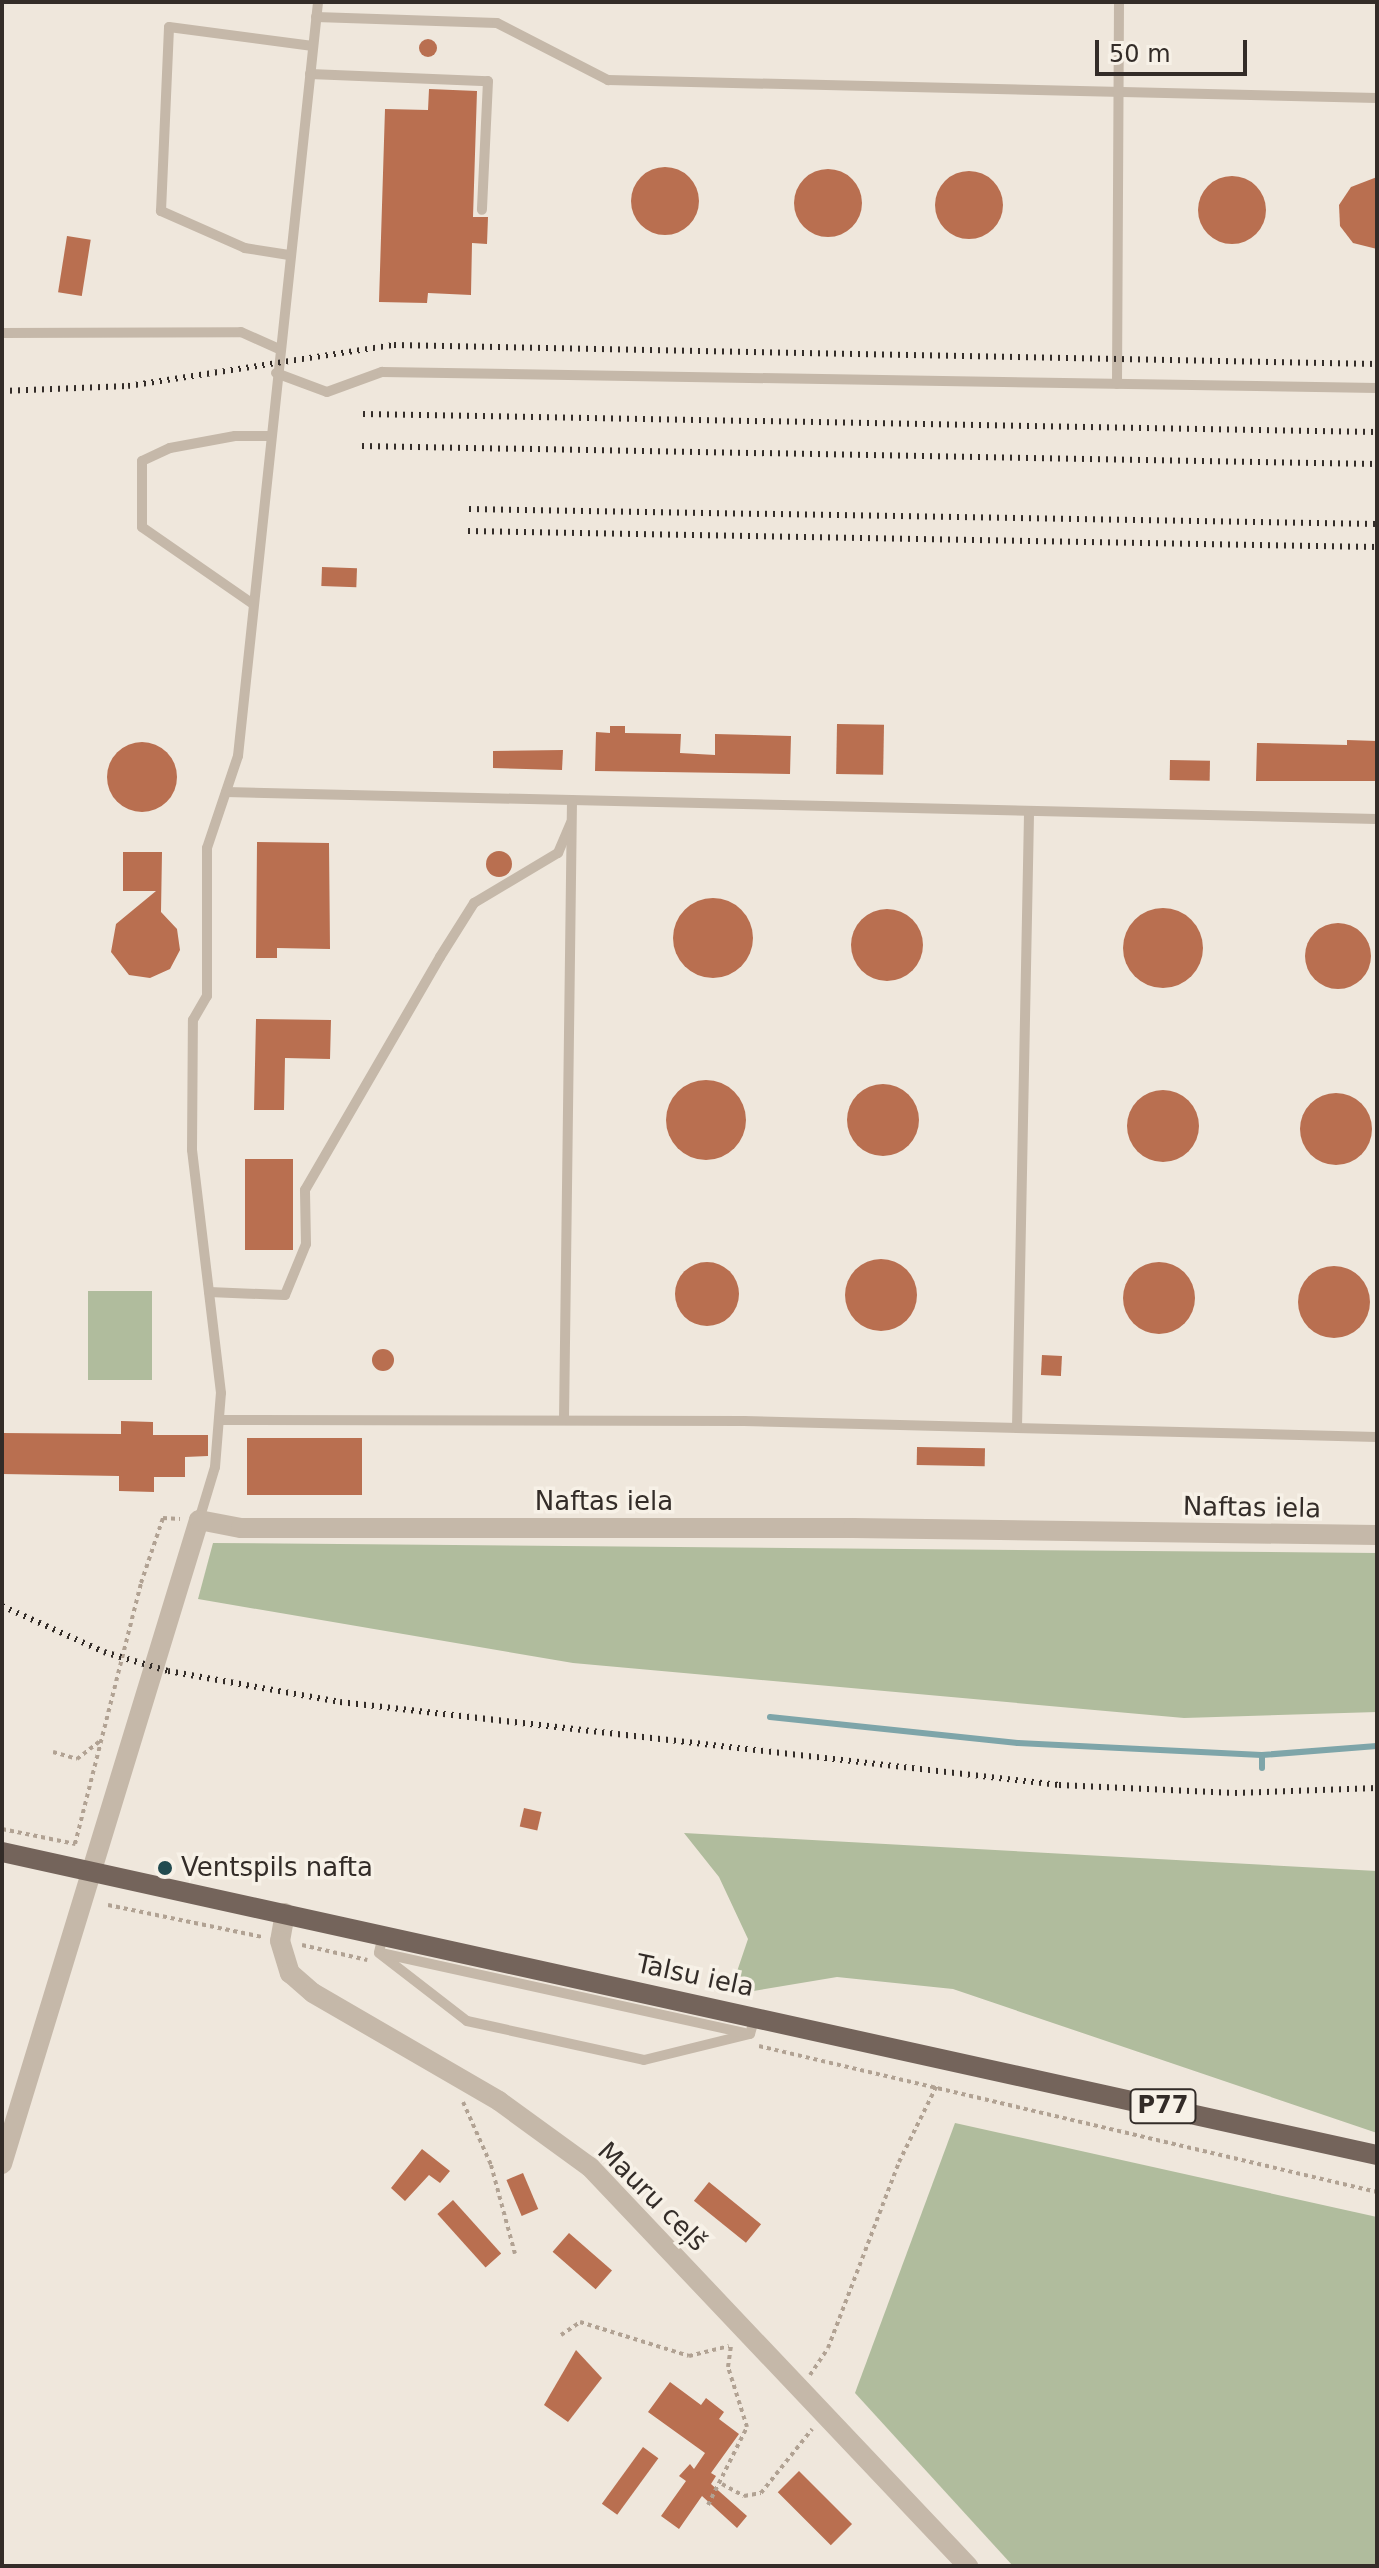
<!DOCTYPE html>
<meta charset="utf-8">
<style>
body{margin:0}
#map{position:relative;width:1379px;height:2568px;overflow:hidden;background:#efe7dc;font-family:"DejaVu Sans",sans-serif}
div>[style]{position:absolute}
[style*='--x']{left:calc(var(--x)*1px);top:calc(var(--y)*1px);width:calc(var(--w)*1px);rotate:calc(var(--a)*1deg)}
.green>*{inset:0;background:#b0bc9d;transform-origin:0 0}
.stream>*{height:6px;margin:-3px;padding:0 3px;transform-origin:3px;border-radius:3px;background:#7ea5a9}
.building>*{inset:0;background:#b96f50;transform-origin:0 0}
.round{border-radius:50%}
.path>*{height:4px;margin-top:-2px;transform-origin:0;background:repeating-linear-gradient(90deg,#b1a293 0 4px,transparent 0 8px)}
.service>*{height:10px;margin:-5px;padding:0 5px;transform-origin:5px;border-radius:5px;background:#c5b8a9}
.minor>*{height:20px;margin:-10px;padding:0 10px;transform-origin:10px;border-radius:10px;background:#c5b8a9}
.primary>*{height:20px;margin:-10px;padding:0 10px;transform-origin:10px;border-radius:10px;background:#74645b}
.rail>*{height:6px;margin-top:-3px;transform-origin:0;background:repeating-linear-gradient(90deg,#332c28 0 2px,transparent 0 8px)}
.dots>*{width:22px;height:22px;translate:-50% -50%;box-sizing:border-box;border:4px solid #f7f1e7;border-radius:50%}
span{translate:-50% -50%;white-space:nowrap;text-align:center;line-height:1.15;-webkit-text-stroke:7px #f7f1e7;paint-order:stroke}
.shield-label span{padding:2px 6px;background:#f7f1e7;border:2px solid;border-radius:6px;-webkit-text-stroke-width:0}
.shield-label{font-size:24px;color:#332c28;font-weight:700}
.street-label{font-size:26px;color:#332c28}
.poi-label{font-size:26px;color:#332c28}
.left{translate:0 -50%;text-align:left}
.frame{position:absolute;inset:0;border:4px solid #332c28;pointer-events:none}
.scale{position:absolute;left:1095px;top:40px;width:152px;height:36px;box-sizing:border-box;border:4px solid #332c28;border-top:0;padding-left:10px;font-size:24px;line-height:28px;white-space:nowrap;color:#332c28;-webkit-text-stroke:6px #f7f1e7;paint-order:stroke}
</style>
<div id="map">
<div class="green">
<i style="left:88px;top:1291px;width:64px;height:89px"></i>
<i style="clip-path:polygon(213px 1543px,1377px 1553px,1377px 1712px,1184px 1718px,573px 1663px,198px 1599px)"></i>
<i style="clip-path:polygon(684px 1833px,1377px 1871px,1377px 2133px,953px 1989px,837px 1977px,729px 1995px,748px 1939px,719px 1877px)"></i>
<i style="clip-path:polygon(955px 2123px,1377px 2217px,1377px 2566px,1013px 2566px,855px 2393px)"></i>
</div>
<div class="stream">
<i style="--x:770;--y:1717;--w:249;--a:6"></i>
<i style="--x:1018;--y:1743;--w:244;--a:2.8"></i>
<i style="--x:1262;--y:1755;--w:115;--a:-4.5"></i>
<i style="--x:1262;--y:1755;--w:13;--a:90"></i>
</div>
<div class="building">
<i class="round" style="left:419px;top:39px;width:18px;height:18px"></i>
<i style="clip-path:polygon(429px 89px,477px 91px,473px 217px,488px 217px,487px 244px,472px 243px,471px 295px,428px 293px,427px 303px,379px 302px,385px 109px,428px 110px)"></i>
<i class="round" style="left:631px;top:167px;width:68px;height:68px"></i>
<i class="round" style="left:794px;top:169px;width:68px;height:68px"></i>
<i class="round" style="left:935px;top:171px;width:68px;height:68px"></i>
<i class="round" style="left:1198px;top:176px;width:68px;height:68px"></i>
<i style="clip-path:polygon(1377px 177px,1377px 249px,1353px 243px,1340px 226px,1339px 205px,1351px 187px)"></i>
<i style="left:67px;top:236px;width:24px;height:57px;rotate:9deg"></i>
<i style="left:322px;top:567px;width:35px;height:19px;rotate:2deg"></i>
<i style="left:837px;top:724px;width:47px;height:50px;rotate:1deg"></i>
<i style="clip-path:polygon(610px 726px,625px 726px,625px 733px,681px 734px,680px 753px,715px 755px,715px 734px,791px 736px,790px 774px,595px 771px,596px 732px,610px 733px)"></i>
<i style="clip-path:polygon(1347px 740px,1377px 741px,1377px 781px,1256px 781px,1257px 743px,1347px 745px)"></i>
<i class="round" style="left:107px;top:742px;width:70px;height:70px"></i>
<i style="clip-path:polygon(563px 750px,562px 770px,493px 768px,493px 751px)"></i>
<i style="left:1170px;top:760px;width:40px;height:20px;rotate:1deg"></i>
<i style="clip-path:polygon(257px 842px,329px 843px,330px 949px,277px 948px,277px 958px,256px 958px)"></i>
<i class="round" style="left:486px;top:851px;width:26px;height:26px"></i>
<i style="clip-path:polygon(123px 852px,162px 852px,161px 912px,177px 929px,180px 950px,170px 969px,150px 978px,129px 975px,111px 952px,116px 924px,156px 891px,123px 891px)"></i>
<i class="round" style="left:673px;top:898px;width:80px;height:80px"></i>
<i class="round" style="left:1123px;top:908px;width:80px;height:80px"></i>
<i class="round" style="left:851px;top:909px;width:72px;height:72px"></i>
<i class="round" style="left:1305px;top:923px;width:66px;height:66px"></i>
<i style="clip-path:polygon(256px 1019px,331px 1020px,330px 1059px,285px 1058px,284px 1110px,254px 1110px)"></i>
<i class="round" style="left:666px;top:1080px;width:80px;height:80px"></i>
<i class="round" style="left:847px;top:1084px;width:72px;height:72px"></i>
<i class="round" style="left:1127px;top:1090px;width:72px;height:72px"></i>
<i class="round" style="left:1300px;top:1093px;width:72px;height:72px"></i>
<i style="left:245px;top:1159px;width:48px;height:91px"></i>
<i class="round" style="left:845px;top:1259px;width:72px;height:72px"></i>
<i class="round" style="left:675px;top:1262px;width:64px;height:64px"></i>
<i class="round" style="left:1123px;top:1262px;width:72px;height:72px"></i>
<i class="round" style="left:1298px;top:1266px;width:72px;height:72px"></i>
<i class="round" style="left:372px;top:1349px;width:22px;height:22px"></i>
<i style="left:1042px;top:1355px;width:20px;height:20px;rotate:3deg"></i>
<i style="clip-path:polygon(121px 1421px,153px 1422px,153px 1435px,208px 1435px,208px 1456px,185px 1457px,185px 1477px,154px 1477px,154px 1492px,119px 1491px,119px 1476px,2px 1474px,2px 1433px,121px 1434px)"></i>
<i style="left:247px;top:1438px;width:115px;height:57px"></i>
<i style="left:917px;top:1447px;width:68px;height:18px;rotate:1deg"></i>
<i style="left:524px;top:1808px;width:18px;height:19px;rotate:13deg"></i>
<i style="clip-path:polygon(422px 2149px,450px 2171px,440px 2183px,429px 2175px,405px 2201px,391px 2188px)"></i>
<i style="left:523px;top:2173px;width:39px;height:18px;rotate:67deg"></i>
<i style="left:709px;top:2182px;width:67px;height:24px;rotate:39deg"></i>
<i style="left:453px;top:2200px;width:72px;height:21px;rotate:48deg"></i>
<i style="left:569px;top:2233px;width:57px;height:25px;rotate:41deg"></i>
<i style="clip-path:polygon(576px 2350px,602px 2378px,568px 2422px,544px 2405px)"></i>
<i style="clip-path:polygon(670px 2382px,701px 2405px,706px 2398px,724px 2412px,719px 2419px,739px 2434px,711px 2473px,716px 2476px,711px 2484px,747px 2516px,737px 2528px,702px 2496px,679px 2529px,661px 2516px,686px 2481px,679px 2476px,690px 2464px,694px 2469px,705px 2453px,648px 2412px)"></i>
<i style="left:643px;top:2447px;width:19px;height:70px;rotate:36deg"></i>
<i style="left:799px;top:2471px;width:75px;height:30px;rotate:45deg"></i>
</div>
<div class="path">
<i style="--x:53;--y:1752;--w:25;--a:16"></i>
<i style="--x:77;--y:1759;--w:29;--a:-38"></i>
<i style="--x:2;--y:1829;--w:75;--a:11.6"></i>
<i style="--x:75;--y:1844;--w:269;--a:-75.8"></i>
<i style="--x:141;--y:1583;--w:69;--a:-71.3"></i>
<i style="--x:163;--y:1518;--w:17;--a:3"></i>
<i style="--x:108;--y:1905;--w:157;--a:11.7"></i>
<i style="--x:302;--y:1945;--w:67;--a:13"></i>
<i style="--x:759;--y:2046;--w:635;--a:13.29"></i>
<i style="--x:463;--y:2102;--w:69;--a:66"></i>
<i style="--x:491;--y:2165;--w:92;--a:74.9"></i>
<i style="--x:561;--y:2335;--w:23;--a:-34"></i>
<i style="--x:580;--y:2322;--w:114;--a:17.3"></i>
<i style="--x:689;--y:2356;--w:41;--a:-14"></i>
<i style="--x:810;--y:2375;--w:32;--a:-56"></i>
<i style="--x:828;--y:2348;--w:199;--a:-69.1"></i>
<i style="--x:899;--y:2162;--w:88;--a:-63.7"></i>
<i style="--x:722;--y:2484;--w:25;--a:29"></i>
<i style="--x:744;--y:2496;--w:17;--a:-10"></i>
<i style="--x:761;--y:2493;--w:82;--a:-51.4"></i>
<i style="--x:708;--y:2505;--w:87;--a:-63.4"></i>
<i style="--x:747;--y:2427;--w:63;--a:-107.6"></i>
<i style="--x:728;--y:2367;--w:22;--a:-82"></i>
</div>
<div class="service">
<i style="--x:316;--y:17;--w:181;--a:1.9"></i>
<i style="--x:497;--y:23;--w:125;--a:27.2"></i>
<i style="--x:608;--y:80;--w:769;--a:1.34"></i>
<i style="--x:310;--y:74;--w:178;--a:2.3"></i>
<i style="--x:488;--y:81;--w:129;--a:92.7"></i>
<i style="--x:289;--y:255;--w:45;--a:-171"></i>
<i style="--x:245;--y:248;--w:92;--a:-156.2"></i>
<i style="--x:161;--y:211;--w:184;--a:-87.5"></i>
<i style="--x:169;--y:27;--w:145;--a:7.5"></i>
<i style="--x:2;--y:333;--w:239;--a:-0.2"></i>
<i style="--x:241;--y:332;--w:42;--a:24.1"></i>
<i style="--x:276;--y:373;--w:54;--a:20.4"></i>
<i style="--x:327;--y:392;--w:59;--a:-20"></i>
<i style="--x:382;--y:372;--w:995;--a:0.92"></i>
<i style="--x:1117;--y:384;--w:382;--a:-89.7"></i>
<i style="--x:253;--y:604;--w:135;--a:-145.3"></i>
<i style="--x:142;--y:527;--w:66;--a:-90"></i>
<i style="--x:142;--y:461;--w:31;--a:-25"></i>
<i style="--x:170;--y:448;--w:66;--a:-10.5"></i>
<i style="--x:235;--y:436;--w:35;--a:0"></i>
<i style="--x:226;--y:792;--w:1151;--a:1.34"></i>
<i style="--x:209;--y:1292;--w:76;--a:2.3"></i>
<i style="--x:285;--y:1295;--w:55;--a:-67.6"></i>
<i style="--x:306;--y:1244;--w:54;--a:-91.1"></i>
<i style="--x:305;--y:1190;--w:269;--a:-59.9"></i>
<i style="--x:440;--y:957;--w:64;--a:-57.8"></i>
<i style="--x:474;--y:903;--w:98;--a:-30.8"></i>
<i style="--x:558;--y:853;--w:33;--a:-67"></i>
<i style="--x:220;--y:1420;--w:524;--a:0.11"></i>
<i style="--x:744;--y:1421;--w:633;--a:1.45"></i>
<i style="--x:564;--y:1420;--w:620;--a:-89.26"></i>
<i style="--x:1017;--y:1428;--w:616;--a:-88.88"></i>
<i style="--x:199;--y:1520;--w:55;--a:-73.2"></i>
<i style="--x:215;--y:1467;--w:74;--a:-85.4"></i>
<i style="--x:221;--y:1393;--w:245;--a:-96.8"></i>
<i style="--x:192;--y:1150;--w:130;--a:-89.6"></i>
<i style="--x:193;--y:1020;--w:28;--a:-60"></i>
<i style="--x:207;--y:996;--w:148;--a:-90"></i>
<i style="--x:207;--y:848;--w:97;--a:-71.4"></i>
<i style="--x:238;--y:756;--w:758;--a:-83.94"></i>
<i style="--x:383;--y:1935;--w:18;--a:103"></i>
<i style="--x:379;--y:1953;--w:111;--a:37.7"></i>
<i style="--x:467;--y:2021;--w:181;--a:12.4"></i>
<i style="--x:644;--y:2060;--w:109;--a:-13.8"></i>
<i style="--x:750;--y:2034;--w:18;--a:-74"></i>
<i style="--x:381;--y:1953;--w:372;--a:12.4"></i>
</div>
<div class="minor">
<i style="--x:285;--y:1913;--w:28;--a:100"></i>
<i style="--x:280;--y:1941;--w:34;--a:73"></i>
<i style="--x:290;--y:1973;--w:30;--a:41"></i>
<i style="--x:313;--y:1993;--w:215;--a:30.1"></i>
<i style="--x:499;--y:2101;--w:112;--a:36"></i>
<i style="--x:590;--y:2167;--w:550;--a:46.55"></i>
<i style="--x:2;--y:2164;--w:673;--a:-72.99"></i>
<i style="--x:199;--y:1520;--w:43;--a:10.8"></i>
<i style="--x:241;--y:1528;--w:612;--a:0"></i>
<i style="--x:853;--y:1528;--w:524;--a:0.77"></i>
</div>
<div class="primary">
<i style="--x:2;--y:1852;--w:1408;--a:12.43"></i>
</div>
<div class="rail">
<i style="--x:2;--y:391;--w:126;--a:-2.3"></i>
<i style="--x:128;--y:386;--w:269;--a:-8.8"></i>
<i style="--x:394;--y:345;--w:983;--a:1.11"></i>
<i style="--x:363;--y:414;--w:1014;--a:1.02"></i>
<i style="--x:362;--y:446;--w:1015;--a:1.02"></i>
<i style="--x:469;--y:509;--w:908;--a:0.95"></i>
<i style="--x:468;--y:531;--w:909;--a:1.01"></i>
<i style="--x:2;--y:1606;--w:112;--a:24.3"></i>
<i style="--x:104;--y:1652;--w:67;--a:16.5"></i>
<i style="--x:168;--y:1671;--w:175;--a:10.2"></i>
<i style="--x:340;--y:1702;--w:724;--a:6.58"></i>
<i style="--x:1059;--y:1785;--w:176;--a:2.6"></i>
<i style="--x:1235;--y:1793;--w:142;--a:-2"></i>
</div>
<div class="dots">
<i style="left:165px;top:1868px;background:#224b50"></i>
</div>
<div class="shield-label">
<span style="left:1163px;top:2106px">P77</span>
</div>
<div class="street-label">
<span style="left:604px;top:1502px">Naftas iela</span>
<span style="left:1252px;top:1508px;rotate:1deg">Naftas iela</span>
<span style="left:695px;top:1976px;rotate:12deg">Talsu iela</span>
<span style="left:652px;top:2197px;rotate:45deg">Mauru ceļš</span>
</div>
<div class="poi-label">
<span class="left" style="left:181px;top:1868px">Ventspils nafta</span>
</div>
<div class="frame"></div>
<div class="scale">50 m</div>
</div>
